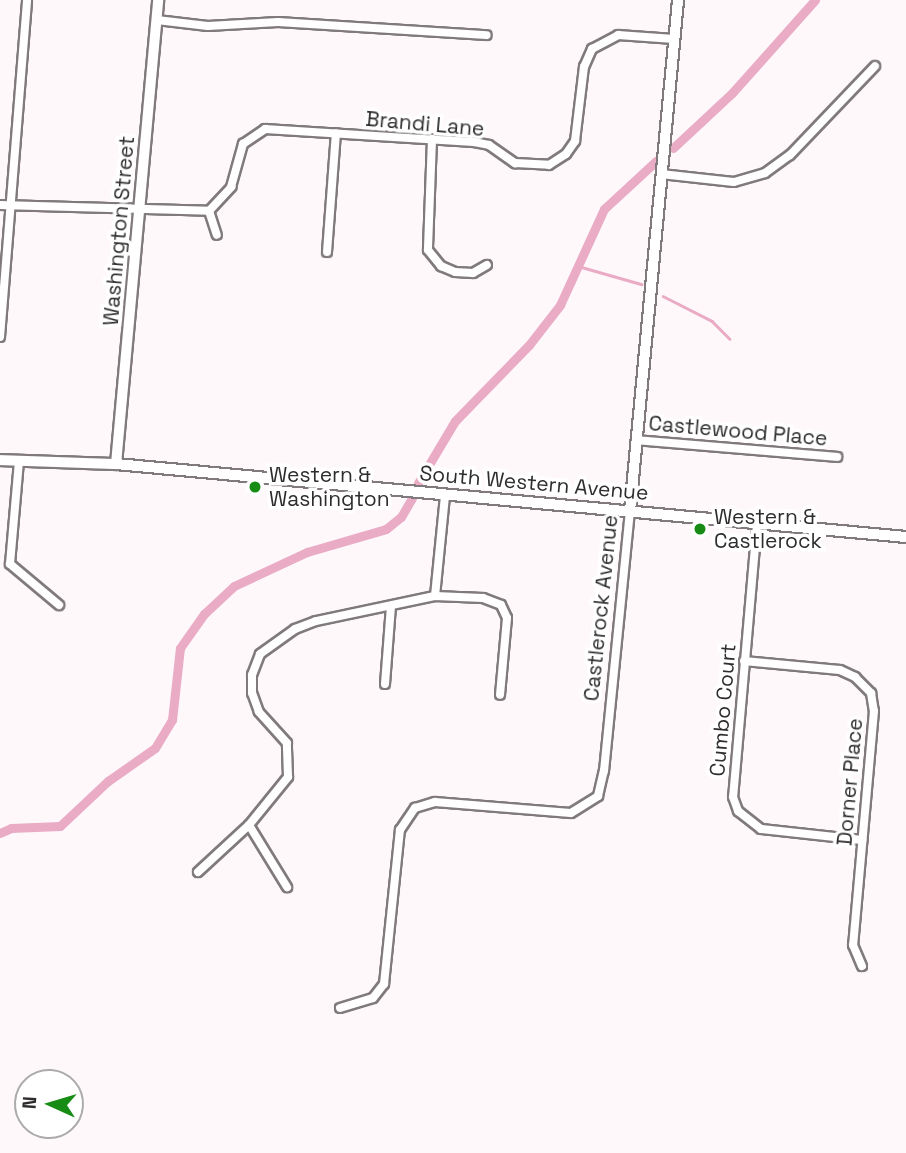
<!DOCTYPE html>
<style>
body{margin:0}
#map{position:relative;width:906px;height:1153px;overflow:hidden;background:#fff8fb;font-family:"Space Grotesk",sans-serif}
div>[style]{position:absolute}
[style*='--x']{left:calc(var(--x)*1px);top:calc(var(--y)*1px);width:calc(var(--w)*1px);rotate:calc(var(--a)*1deg)}
.stream>*{height:2.5px;margin:-1.25px;padding:0 1.25px;transform-origin:1.25px;border-radius:1.25px;background:#eaabc5}
.canal>*{height:9px;margin:-4.5px;padding:0 4.5px;transform-origin:4.5px;border-radius:4.5px;background:#eaabc5}
.roads{filter:drop-shadow(2px 0 #807a7d) drop-shadow(-2px 0 #807a7d) drop-shadow(0 2px #807a7d) drop-shadow(0 -2px #807a7d)}
.minor>*{height:8px;margin:-4px;padding:0 4px;transform-origin:4px;border-radius:4px;background:#fff}
.tertiary>*{height:10px;margin:-5px;padding:0 5px;transform-origin:5px;border-radius:5px;background:#fff}
.secondary>*{height:10px;margin:-5px;padding:0 5px;transform-origin:5px;border-radius:5px;background:#fff}
.dots>*{width:19px;height:19px;translate:-50% -50%;box-sizing:border-box;border:4px solid #fff;border-radius:50%}
span{translate:-50% -50%;white-space:nowrap;text-align:center;line-height:1.15;-webkit-text-stroke:7px #fff;paint-order:stroke}
.street-label{font-size:21px;color:#2e2c2c}
.poi-label{font-size:21px;color:#2e2c2c}
.left{translate:0 -50%;text-align:left}
.north{position:absolute;left:14px;top:1069px;width:70px;height:70px;box-sizing:border-box;background:#fff;border:2px solid #ababab;border-radius:50%;rotate:274deg;font-size:19px;font-weight:700;line-height:28px;text-align:center;color:#2e2c2c}
.north::after{content:'';display:block;margin:auto;width:24px;height:32px;background:#168c14;clip-path:polygon(50% 0,100% 100%,50% 72%,0 100%)}
</style>
<div id="map">
<div class="stream">
<i style="--x:578;--y:266;--w:66;--a:15.9"></i>
<i style="--x:663;--y:296;--w:55;--a:27"></i>
<i style="--x:712;--y:321;--w:25;--a:45"></i>
</div>
<div class="canal">
<i style="--x:673;--y:148;--w:81;--a:-43"></i>
<i style="--x:732;--y:93;--w:125;--a:-48.3"></i>
<i style="--x:418;--y:483;--w:72;--a:-59.2"></i>
<i style="--x:455;--y:421;--w:106;--a:-45.8"></i>
<i style="--x:529;--y:345;--w:51;--a:-52.2"></i>
<i style="--x:560;--y:305;--w:106;--a:-65.4"></i>
<i style="--x:604;--y:209;--w:71;--a:-42.7"></i>
<i style="--x:0;--y:833;--w:12;--a:-24"></i>
<i style="--x:11;--y:828;--w:49;--a:-2.3"></i>
<i style="--x:60;--y:826;--w:66;--a:-43.2"></i>
<i style="--x:108;--y:781;--w:57;--a:-35.1"></i>
<i style="--x:155;--y:748;--w:33;--a:-59"></i>
<i style="--x:172;--y:720;--w:72;--a:-83.7"></i>
<i style="--x:180;--y:648;--w:42;--a:-54.8"></i>
<i style="--x:204;--y:614;--w:41;--a:-43"></i>
<i style="--x:234;--y:586;--w:81;--a:-25"></i>
<i style="--x:307;--y:552;--w:82;--a:-16.2"></i>
<i style="--x:386;--y:529;--w:19;--a:-39"></i>
<i style="--x:401;--y:517;--w:22;--a:-60"></i>
</div>
<div class="roads">
<div class="minor">
<i style="--x:157;--y:20;--w:51;--a:6.7"></i>
<i style="--x:208;--y:26;--w:70;--a:-3.3"></i>
<i style="--x:278;--y:22;--w:209;--a:3.6"></i>
<i style="--x:432;--y:139;--w:111;--a:92.1"></i>
<i style="--x:428;--y:250;--w:21;--a:51"></i>
<i style="--x:441;--y:266;--w:15;--a:23"></i>
<i style="--x:455;--y:272;--w:18;--a:3"></i>
<i style="--x:473;--y:273;--w:16;--a:-30"></i>
<i style="--x:661;--y:174;--w:73;--a:6.3"></i>
<i style="--x:734;--y:182;--w:32;--a:-16"></i>
<i style="--x:765;--y:173;--w:31;--a:-36"></i>
<i style="--x:790;--y:155;--w:123;--a:-46.3"></i>
<i style="--x:0;--y:205;--w:209;--a:1.6"></i>
<i style="--x:209;--y:211;--w:33;--a:-47"></i>
<i style="--x:231;--y:187;--w:45;--a:-74.4"></i>
<i style="--x:243;--y:144;--w:27;--a:-34"></i>
<i style="--x:265;--y:129;--w:209;--a:3.6"></i>
<i style="--x:474;--y:142;--w:15;--a:11"></i>
<i style="--x:489;--y:145;--w:32;--a:35"></i>
<i style="--x:515;--y:163;--w:34;--a:3"></i>
<i style="--x:549;--y:165;--w:20;--a:-33"></i>
<i style="--x:566;--y:154;--w:16;--a:-55"></i>
<i style="--x:575;--y:141;--w:75;--a:-83.1"></i>
<i style="--x:584;--y:67;--w:20;--a:-66"></i>
<i style="--x:592;--y:49;--w:30;--a:-28"></i>
<i style="--x:618;--y:35;--w:56;--a:4.1"></i>
<i style="--x:209;--y:211;--w:25;--a:72"></i>
<i style="--x:327;--y:252;--w:119;--a:-85.7"></i>
<i style="--x:0;--y:337;--w:338;--a:-85.4"></i>
<i style="--x:636;--y:440;--w:202;--a:4.8"></i>
<i style="--x:757;--y:524;--w:274;--a:95"></i>
<i style="--x:733;--y:797;--w:15;--a:70"></i>
<i style="--x:738;--y:811;--w:29;--a:38"></i>
<i style="--x:761;--y:829;--w:102;--a:6.2"></i>
<i style="--x:10;--y:564;--w:103;--a:-85"></i>
<i style="--x:10;--y:564;--w:64;--a:39.9"></i>
<i style="--x:435;--y:596;--w:48;--a:2.4"></i>
<i style="--x:483;--y:598;--w:19;--a:21"></i>
<i style="--x:501;--y:605;--w:14;--a:65"></i>
<i style="--x:507;--y:618;--w:77;--a:95.2"></i>
<i style="--x:744;--y:661;--w:96;--a:5.4"></i>
<i style="--x:840;--y:670;--w:17;--a:25"></i>
<i style="--x:855;--y:677;--w:23;--a:45"></i>
<i style="--x:871;--y:693;--w:18;--a:81"></i>
<i style="--x:874;--y:711;--w:235;--a:95.1"></i>
<i style="--x:853;--y:945;--w:23;--a:67"></i>
<i style="--x:385;--y:684;--w:78;--a:-85.6"></i>
<i style="--x:249;--y:825;--w:73;--a:58.5"></i>
<i style="--x:198;--y:872;--w:69;--a:-42.7"></i>
<i style="--x:249;--y:825;--w:62;--a:-50.9"></i>
<i style="--x:288;--y:777;--w:34;--a:-92"></i>
<i style="--x:287;--y:743;--w:42;--a:-132.1"></i>
<i style="--x:259;--y:712;--w:20;--a:-110"></i>
<i style="--x:252;--y:693;--w:18;--a:-90"></i>
<i style="--x:252;--y:675;--w:22;--a:-69"></i>
<i style="--x:260;--y:654;--w:43;--a:-35.5"></i>
<i style="--x:295;--y:629;--w:22;--a:-21"></i>
<i style="--x:316;--y:621;--w:122;--a:-11.9"></i>
<i style="--x:435;--y:596;--w:101;--a:-84.3"></i>
<i style="--x:340;--y:1008;--w:34;--a:-17"></i>
<i style="--x:373;--y:998;--w:18;--a:-52"></i>
<i style="--x:384;--y:984;--w:155;--a:-84.1"></i>
<i style="--x:400;--y:830;--w:27;--a:-56"></i>
<i style="--x:415;--y:808;--w:21;--a:-17"></i>
<i style="--x:435;--y:802;--w:136;--a:4.6"></i>
<i style="--x:571;--y:813;--w:32;--a:-32"></i>
<i style="--x:598;--y:796;--w:26;--a:-77"></i>
<i style="--x:604;--y:771;--w:261;--a:-84.3"></i>
</div>
<div class="tertiary">
<i style="--x:116;--y:464;--w:466;--a:-84.8"></i>
<i style="--x:630;--y:511;--w:513;--a:-84.63"></i>
</div>
<div class="secondary">
<i style="--x:0;--y:460;--w:116;--a:2"></i>
<i style="--x:116;--y:464;--w:793;--a:5.28"></i>
</div>
</div>
<div class="dots">
<i style="left:255px;top:487px;background:#168c14"></i>
<i style="left:700px;top:529px;background:#168c14"></i>
</div>
<div class="street-label">
<span style="left:425px;top:124px;rotate:5deg">Brandi Lane</span>
<span style="left:119px;top:231px;rotate:-85deg">Washington Street</span>
<span style="left:738px;top:431px;rotate:5deg">Castlewood Place</span>
<span style="left:534px;top:483px;rotate:5deg">South Western Avenue</span>
<span style="left:601px;top:608px;rotate:-84deg">Castlerock Avenue</span>
<span style="left:723px;top:710px;rotate:-85deg">Cumbo Court</span>
<span style="left:850px;top:782px;rotate:-85deg">Dorner Place</span>
</div>
<div class="poi-label">
<span class="left" style="left:269px;top:487px">Western &amp;<br>Washington</span>
<span class="left" style="left:714px;top:529px">Western &amp;<br>Castlerock</span>
</div>
<div class="north">N</div>
</div>
